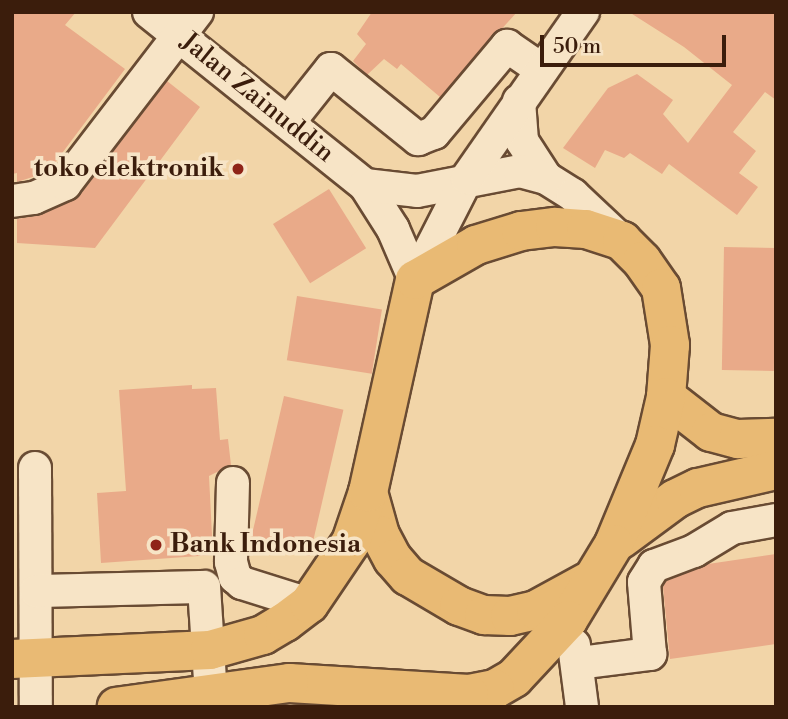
<!DOCTYPE html>
<style>
body{margin:0}
#map{position:relative;width:788px;height:719px;overflow:hidden;background:#f2d5a8;font-family:"Libre Bodoni",serif}
div>[style]{position:absolute}
[style*='--x']{left:calc(var(--x)*1px);top:calc(var(--y)*1px);width:calc(var(--w)*1px);rotate:calc(var(--a)*1deg)}
.building>*{inset:0;background:#e9aa89;transform-origin:0 0}
.roads{filter:drop-shadow(2px 0 #694b33) drop-shadow(-2px 0 #694b33) drop-shadow(0 2px #694b33) drop-shadow(0 -2px #694b33)}
.minor>*{height:32px;margin:-16px;padding:0 16px;transform-origin:16px;border-radius:16px;background:#f7e4c6}
.highway>*{height:38px;margin:-19px;padding:0 19px;transform-origin:19px;border-radius:19px;background:#e9ba74}
.dots>*{width:19px;height:19px;translate:-50% -50%;box-sizing:border-box;border:4px solid #f7e4c6;border-radius:50%}
span{translate:-50% -50%;white-space:nowrap;text-align:center;line-height:1.15;-webkit-text-stroke:7px #f7e4c6;paint-order:stroke}
.street-label{font-size:26px;color:#3b1d0c}
.poi-label{font-size:26px;color:#3b1d0c;font-weight:700}
.right{translate:-100% -50%;text-align:right}
.left{translate:0 -50%;text-align:left}
.frame{position:absolute;inset:0;border:14px solid #3b1d0c;pointer-events:none}
.scale{position:absolute;left:540px;top:35px;width:186px;height:32px;box-sizing:border-box;border:4px solid #3b1d0c;border-top:0;padding-left:9px;font-size:21px;line-height:24px;white-space:nowrap;color:#3b1d0c;-webkit-text-stroke:5px #f7e4c6;paint-order:stroke}
</style>
<div id="map">
<div class="building">
<i style="clip-path:polygon(12px 12px,76px 12px,65px 25px,125px 69px,48px 172px,17px 182px,17px 173px,12px 174px)"></i>
<i style="clip-path:polygon(372px 12px,517px 12px,440px 97px,401px 64px,397px 69px,384px 59px,367px 75px,353px 61px,366px 44px,357px 34px)"></i>
<i style="clip-path:polygon(629px 12px,776px 12px,776px 100px,765px 92px,733px 132px,756px 151px,739px 173px,758px 187px,737px 215px,669px 164px,662px 174px,630px 153px,624px 158px,605px 150px,595px 168px,563px 148px,608px 88px,637px 74px,673px 100px,663px 114px,688px 143px,732px 85px,684px 47px)"></i>
<i style="clip-path:polygon(167px 81px,200px 107px,95px 248px,17px 243px,17px 219px,41px 215px,80px 195px)"></i>
<i style="left:329px;top:189px;width:70px;height:66px;rotate:58deg"></i>
<i style="left:724px;top:247px;width:52px;height:123px;rotate:1deg"></i>
<i style="left:297px;top:296px;width:86px;height:65px;rotate:9deg"></i>
<i style="clip-path:polygon(192px 385px,192px 389px,216px 388px,220px 440px,228px 439px,231px 465px,209px 476px,213px 555px,101px 563px,97px 493px,126px 491px,119px 390px)"></i>
<i style="left:284px;top:396px;width:61px;height:150px;rotate:13deg"></i>
<i style="clip-path:polygon(776px 554px,776px 644px,670px 659px,663px 587px,666px 581px,708px 564px)"></i>
</div>
<div class="roads">
<div class="minor">
<i style="--x:149;--y:12;--w:277;--a:38.7"></i>
<i style="--x:365;--y:185;--w:52;--a:57.5"></i>
<i style="--x:393;--y:229;--w:56;--a:66.7"></i>
<i style="--x:519;--y:101;--w:40;--a:85.7"></i>
<i style="--x:522;--y:141;--w:44;--a:57"></i>
<i style="--x:288;--y:123;--w:69;--a:-51.5"></i>
<i style="--x:331;--y:69;--w:112;--a:38.8"></i>
<i style="--x:418;--y:139;--w:17;--a:-21"></i>
<i style="--x:434;--y:133;--w:114;--a:-50"></i>
<i style="--x:507;--y:46;--w:42;--a:34.4"></i>
<i style="--x:365;--y:185;--w:52;--a:6.6"></i>
<i style="--x:417;--y:191;--w:105;--a:-11"></i>
<i style="--x:520;--y:171;--w:27;--a:15"></i>
<i style="--x:546;--y:178;--w:32;--a:32"></i>
<i style="--x:573;--y:195;--w:67;--a:43.2"></i>
<i style="--x:12;--y:201;--w:22;--a:-8"></i>
<i style="--x:34;--y:198;--w:34;--a:-24"></i>
<i style="--x:65;--y:184;--w:217;--a:-52.5"></i>
<i style="--x:415;--y:280;--w:114;--a:-63"></i>
<i style="--x:467;--y:178;--w:203;--a:-55.1"></i>
<i style="--x:35;--y:468;--w:239;--a:89.8"></i>
<i style="--x:233;--y:483;--w:79;--a:91.5"></i>
<i style="--x:231;--y:562;--w:16;--a:75"></i>
<i style="--x:235;--y:577;--w:9;--a:41"></i>
<i style="--x:242;--y:583;--w:70;--a:17.4"></i>
<i style="--x:36;--y:591;--w:168;--a:-1.4"></i>
<i style="--x:204;--y:587;--w:108;--a:86.3"></i>
<i style="--x:574;--y:645;--w:63;--a:82.6"></i>
<i style="--x:579;--y:663;--w:72;--a:-7.2"></i>
<i style="--x:650;--y:654;--w:72;--a:-94.8"></i>
<i style="--x:644;--y:582;--w:19;--a:-58"></i>
<i style="--x:654;--y:566;--w:43;--a:-20.6"></i>
<i style="--x:694;--y:551;--w:44;--a:-31.2"></i>
<i style="--x:732;--y:528;--w:45;--a:-10.3"></i>
</div>
<div class="highway">
<i style="--x:666;--y:397;--w:57;--a:37.9"></i>
<i style="--x:711;--y:432;--w:28;--a:15"></i>
<i style="--x:738;--y:439;--w:38;--a:-2"></i>
<i style="--x:368;--y:492;--w:45;--a:74.4"></i>
<i style="--x:380;--y:535;--w:27;--a:62"></i>
<i style="--x:393;--y:559;--w:23;--a:49"></i>
<i style="--x:408;--y:576;--w:59;--a:30.5"></i>
<i style="--x:459;--y:606;--w:27;--a:20"></i>
<i style="--x:484;--y:615;--w:26;--a:2"></i>
<i style="--x:510;--y:616;--w:27;--a:-13"></i>
<i style="--x:536;--y:610;--w:58;--a:-28.8"></i>
<i style="--x:621;--y:539;--w:67;--a:-36.5"></i>
<i style="--x:675;--y:499;--w:25;--a:-26"></i>
<i style="--x:698;--y:488;--w:80;--a:-13"></i>
<i style="--x:12;--y:659;--w:198;--a:-2.6"></i>
<i style="--x:210;--y:650;--w:55;--a:-15.8"></i>
<i style="--x:263;--y:635;--w:26;--a:-31"></i>
<i style="--x:285;--y:622;--w:30;--a:-37"></i>
<i style="--x:309;--y:604;--w:75;--a:-55.9"></i>
<i style="--x:351;--y:542;--w:53;--a:-71.2"></i>
<i style="--x:368;--y:492;--w:217;--a:-77.5"></i>
<i style="--x:415;--y:280;--w:70;--a:-29.8"></i>
<i style="--x:476;--y:245;--w:47;--a:-17.3"></i>
<i style="--x:521;--y:231;--w:34;--a:-7"></i>
<i style="--x:555;--y:227;--w:31;--a:4"></i>
<i style="--x:586;--y:229;--w:38;--a:18"></i>
<i style="--x:622;--y:241;--w:28;--a:45"></i>
<i style="--x:642;--y:261;--w:33;--a:55"></i>
<i style="--x:661;--y:288;--w:58;--a:81"></i>
<i style="--x:670;--y:345;--w:52;--a:94.4"></i>
<i style="--x:666;--y:397;--w:49;--a:102.9"></i>
<i style="--x:655;--y:445;--w:107;--a:112.5"></i>
<i style="--x:614;--y:544;--w:89;--a:121.2"></i>
<i style="--x:568;--y:620;--w:79;--a:133"></i>
<i style="--x:514;--y:678;--w:22;--a:150"></i>
<i style="--x:495;--y:689;--w:26;--a:169"></i>
<i style="--x:469;--y:694;--w:180;--a:-176.5"></i>
<i style="--x:289;--y:683;--w:174;--a:172.1"></i>
</div>
</div>
<div class="dots">
<i style="left:238px;top:169px;background:#8f2418"></i>
<i style="left:156px;top:545px;background:#8f2418"></i>
</div>
<div class="street-label">
<span style="left:257px;top:98px;rotate:39deg">Jalan Zainuddin</span>
</div>
<div class="poi-label">
<span class="right" style="left:224px;top:169px">toko elektronik</span>
<span class="left" style="left:170px;top:545px">Bank Indonesia</span>
</div>
<div class="frame"></div>
<div class="scale">50 m</div>
</div>
